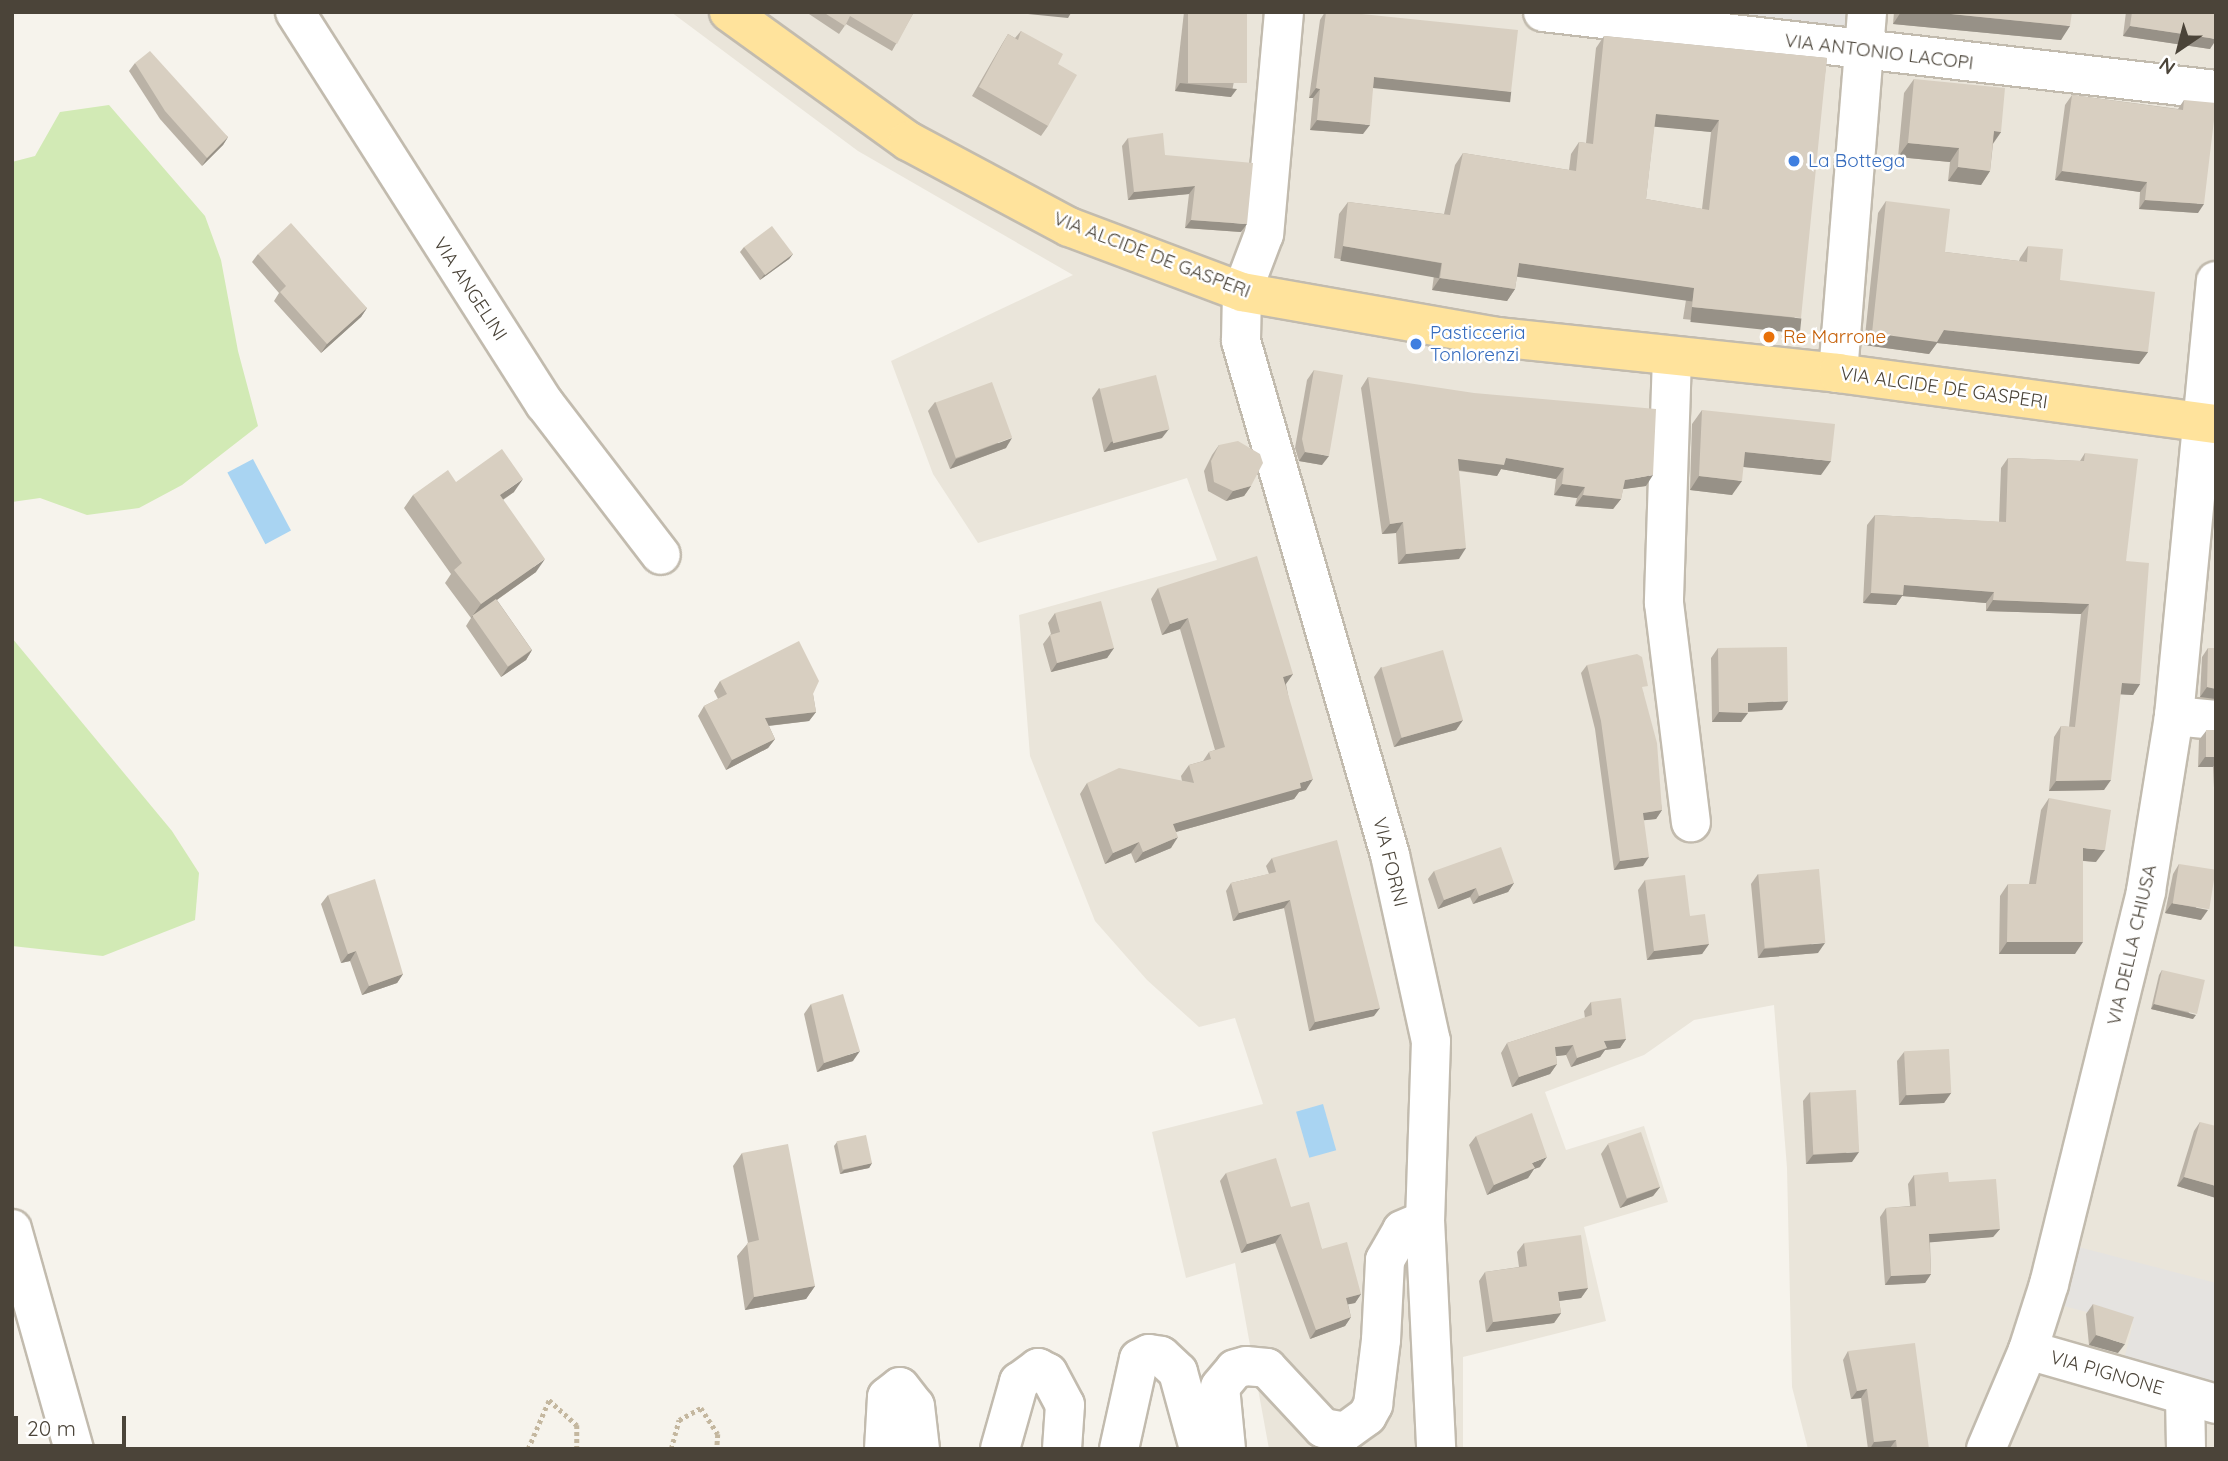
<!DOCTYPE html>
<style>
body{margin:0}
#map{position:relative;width:2228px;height:1461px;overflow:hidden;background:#f6f3ec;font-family:Quicksand,sans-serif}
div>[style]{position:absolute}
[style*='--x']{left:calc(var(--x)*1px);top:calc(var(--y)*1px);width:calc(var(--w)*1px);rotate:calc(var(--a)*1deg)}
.residential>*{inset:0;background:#eae5da}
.green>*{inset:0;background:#d2eab5}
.parking>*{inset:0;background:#e5e3e0}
.water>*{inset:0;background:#a9d4f2;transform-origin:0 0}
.path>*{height:4.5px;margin-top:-2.25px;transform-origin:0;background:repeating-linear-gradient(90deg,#c4b79f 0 3.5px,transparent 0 7px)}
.roads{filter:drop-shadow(2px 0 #c2bbae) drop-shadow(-2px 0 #c2bbae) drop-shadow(0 2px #c2bbae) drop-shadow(0 -2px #c2bbae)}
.minor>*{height:38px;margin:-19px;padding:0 19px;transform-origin:19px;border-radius:19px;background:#fff}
.major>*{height:38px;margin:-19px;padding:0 19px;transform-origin:19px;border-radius:19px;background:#ffe39c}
.wall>*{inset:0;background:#bab2a6}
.shaded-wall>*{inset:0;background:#979187;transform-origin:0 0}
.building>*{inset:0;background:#d8cfc1;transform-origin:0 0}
.dots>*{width:19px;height:19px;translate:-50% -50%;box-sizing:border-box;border:4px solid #fff;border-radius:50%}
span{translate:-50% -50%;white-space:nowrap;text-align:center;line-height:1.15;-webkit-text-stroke:5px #fff;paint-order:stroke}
.street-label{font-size:19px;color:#4b4439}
.shop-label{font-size:19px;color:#366cbe}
.left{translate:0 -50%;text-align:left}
.food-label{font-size:19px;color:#c56008}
.frame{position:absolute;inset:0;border:14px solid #4b4439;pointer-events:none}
.north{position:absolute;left:2144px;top:14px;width:70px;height:70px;-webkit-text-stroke:5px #fff;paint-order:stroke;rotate:215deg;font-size:19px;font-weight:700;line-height:28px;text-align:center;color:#4b4439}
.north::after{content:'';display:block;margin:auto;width:24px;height:32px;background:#4b4439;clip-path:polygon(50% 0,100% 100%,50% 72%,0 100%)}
.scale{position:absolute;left:14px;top:1416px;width:112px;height:32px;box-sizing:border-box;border:4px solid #4b4439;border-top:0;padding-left:9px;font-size:21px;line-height:24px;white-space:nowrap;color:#4b4439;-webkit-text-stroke:5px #fff;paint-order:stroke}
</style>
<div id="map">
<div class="residential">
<i style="clip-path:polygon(671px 12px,2216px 12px,2216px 1449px,1808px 1449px,1792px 1387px,1787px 1168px,1774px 1005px,1694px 1020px,1644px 1055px,1545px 1092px,1566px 1150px,1644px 1126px,1668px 1202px,1584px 1227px,1606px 1321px,1463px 1357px,1463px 1449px,1269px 1449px,1235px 1263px,1186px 1278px,1152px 1132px,1263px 1104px,1235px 1018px,1199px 1027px,1147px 980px,1095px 921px,1030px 756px,1019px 615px,1217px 560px,1187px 478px,978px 543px,933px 474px,891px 361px,1073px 275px,858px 151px)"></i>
</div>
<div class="green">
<i style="clip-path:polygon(109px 105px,205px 216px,221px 260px,238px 351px,258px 426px,182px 485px,139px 508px,87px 515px,40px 498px,12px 502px,12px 162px,35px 156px,60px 112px)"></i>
<i style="clip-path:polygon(12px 638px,172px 831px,199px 873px,195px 920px,103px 956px,12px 946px)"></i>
</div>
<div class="parking">
<i style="clip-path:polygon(1726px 12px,1846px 12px,1845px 26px)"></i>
<i style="clip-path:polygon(2071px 1245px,2216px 1283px,2216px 1383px,2124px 1359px,2133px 1324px,2056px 1304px)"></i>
</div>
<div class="water">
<i style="left:253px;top:459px;width:81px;height:29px;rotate:62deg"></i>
<i style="left:1323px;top:1104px;width:48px;height:28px;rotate:74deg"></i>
</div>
<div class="path">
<i style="--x:528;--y:1449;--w:53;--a:-66.8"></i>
<i style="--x:549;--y:1400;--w:38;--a:42"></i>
<i style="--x:577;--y:1425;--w:24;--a:90"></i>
<i style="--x:671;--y:1449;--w:30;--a:-75"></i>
<i style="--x:679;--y:1420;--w:25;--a:-29"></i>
<i style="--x:701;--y:1408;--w:31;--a:57"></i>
<i style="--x:718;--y:1434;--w:15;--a:94"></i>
</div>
<div class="roads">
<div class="minor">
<i style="--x:295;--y:12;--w:465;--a:57.5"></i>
<i style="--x:545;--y:404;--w:190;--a:52.5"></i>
<i style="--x:1284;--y:12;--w:223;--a:95.1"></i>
<i style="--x:1264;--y:234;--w:62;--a:110.8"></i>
<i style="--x:1242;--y:292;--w:49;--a:91.2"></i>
<i style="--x:1241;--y:341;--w:535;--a:73.83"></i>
<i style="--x:1390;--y:855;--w:190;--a:77.6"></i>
<i style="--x:1431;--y:1041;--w:179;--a:91.9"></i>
<i style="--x:1425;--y:1220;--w:229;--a:87.2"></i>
<i style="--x:1543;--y:12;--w:678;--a:6.61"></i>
<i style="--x:1672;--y:357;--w:246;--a:91.9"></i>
<i style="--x:1664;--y:603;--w:221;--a:83"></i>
<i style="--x:1838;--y:373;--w:362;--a:-85.4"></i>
<i style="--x:2174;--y:716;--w:42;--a:5.4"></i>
<i style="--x:12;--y:1229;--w:229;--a:74.3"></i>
<i style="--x:2028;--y:1350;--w:196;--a:16"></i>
<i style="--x:2185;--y:1396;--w:53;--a:88.9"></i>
<i style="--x:884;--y:1449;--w:52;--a:-86.7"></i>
<i style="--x:887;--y:1397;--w:16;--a:-38"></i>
<i style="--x:900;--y:1387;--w:24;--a:52"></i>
<i style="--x:915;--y:1406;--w:43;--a:83.4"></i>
<i style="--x:1000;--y:1449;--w:70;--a:-74.2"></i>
<i style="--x:1019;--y:1382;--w:24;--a:-36"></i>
<i style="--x:1038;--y:1368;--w:11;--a:27"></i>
<i style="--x:1048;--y:1373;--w:36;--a:62"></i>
<i style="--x:1065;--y:1405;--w:44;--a:93.9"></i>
<i style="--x:1119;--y:1449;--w:92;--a:-77.5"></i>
<i style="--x:1139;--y:1359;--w:11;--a:-27"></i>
<i style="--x:1149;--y:1354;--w:12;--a:9"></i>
<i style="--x:1161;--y:1356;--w:23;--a:43"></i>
<i style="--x:1178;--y:1372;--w:80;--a:74.7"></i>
<i style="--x:1226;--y:1449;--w:62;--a:-95.5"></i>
<i style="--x:1220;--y:1387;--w:23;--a:-50"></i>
<i style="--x:1235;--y:1369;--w:11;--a:-15"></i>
<i style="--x:1246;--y:1366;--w:21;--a:5"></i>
<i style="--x:1267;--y:1368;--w:82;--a:47"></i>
<i style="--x:1323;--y:1428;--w:22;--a:10"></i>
<i style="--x:1345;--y:1432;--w:27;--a:-36"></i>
<i style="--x:1367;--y:1416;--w:13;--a:-61"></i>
<i style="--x:1373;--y:1405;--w:65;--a:-83"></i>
<i style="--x:1381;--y:1340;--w:80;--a:-87.1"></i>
<i style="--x:1385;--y:1260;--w:34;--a:-60"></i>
<i style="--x:1402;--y:1230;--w:25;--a:-23"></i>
<i style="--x:1986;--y:1449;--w:108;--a:-67"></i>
<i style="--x:2028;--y:1350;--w:69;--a:-72.3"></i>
<i style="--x:2049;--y:1284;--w:405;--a:-76.1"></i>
<i style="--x:2146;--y:891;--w:177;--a:-80.9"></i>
<i style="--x:2174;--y:716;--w:437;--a:-84.5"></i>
</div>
<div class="major">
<i style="--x:729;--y:12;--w:221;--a:35.8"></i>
<i style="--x:908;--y:141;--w:183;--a:28.1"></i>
<i style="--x:1069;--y:227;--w:185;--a:20.6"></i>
<i style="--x:1242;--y:292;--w:259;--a:10"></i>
<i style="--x:1497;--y:337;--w:343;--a:6"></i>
<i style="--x:1838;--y:373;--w:381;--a:7.7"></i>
</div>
</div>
<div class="wall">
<i style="clip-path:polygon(806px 12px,914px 12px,892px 51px,846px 24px,839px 34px)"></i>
<i style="clip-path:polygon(1184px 12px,1247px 12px,1231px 97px,1175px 91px)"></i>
<i style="clip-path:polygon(1325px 12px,1342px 12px,1504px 101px,1373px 87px,1363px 134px,1310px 130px,1313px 98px,1309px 98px,1320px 20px)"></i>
<i style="clip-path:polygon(1894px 12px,2072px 12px,2061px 40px,1893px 24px)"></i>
<i style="clip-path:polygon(2126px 12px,2216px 12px,2210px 49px,2123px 36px)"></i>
<i style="clip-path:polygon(1021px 31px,1058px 64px,1048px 126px,1041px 136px,972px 96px,1002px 44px,1008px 34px,1015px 38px)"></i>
<i style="clip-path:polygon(evenodd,1604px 36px,1827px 58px,1793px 330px,1683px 319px,1686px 300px,1517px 276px,1515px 289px,1507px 301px,1432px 290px,1434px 275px,1334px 258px,1339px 214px,1348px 202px,1444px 214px,1455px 165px,1463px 153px,1569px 170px,1571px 154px,1579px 142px,1586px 143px,1596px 48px,1604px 36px,1654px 126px,1711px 132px,1702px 209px,1646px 199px,1654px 126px)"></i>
<i style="clip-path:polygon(135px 63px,228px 137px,223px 145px,202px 166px,160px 119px,129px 71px)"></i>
<i style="clip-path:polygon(1914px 79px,2001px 132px,1993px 144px,1990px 171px,1981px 185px,1948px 181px,1950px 162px,1898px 157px,1904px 93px)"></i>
<i style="clip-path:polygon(2072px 95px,2178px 109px,2184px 100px,2198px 213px,2139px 209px,2140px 192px,2055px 180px,2065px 105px)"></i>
<i style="clip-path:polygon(1128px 138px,1165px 155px,1241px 232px,1185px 228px,1189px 194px,1128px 200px,1122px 146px)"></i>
<i style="clip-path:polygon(1886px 201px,1945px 252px,2019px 261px,2020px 258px,2028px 246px,2060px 280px,2148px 352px,2139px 364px,1937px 343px,1929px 354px,1864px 345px,1878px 213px)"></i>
<i style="clip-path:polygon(744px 247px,793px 254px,789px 259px,760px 280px,740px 252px)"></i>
<i style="clip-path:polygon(258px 254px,367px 308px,361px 317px,321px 353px,274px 301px,279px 293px,252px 262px)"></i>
<i style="clip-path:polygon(1314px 370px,1322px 465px,1299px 461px,1295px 448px,1307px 380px)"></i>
<i style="clip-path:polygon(1368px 377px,1646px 486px,1623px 489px,1621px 499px,1613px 509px,1575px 506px,1577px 498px,1554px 495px,1556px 479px,1501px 469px,1497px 476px,1459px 471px,1459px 559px,1398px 564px,1396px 533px,1382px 534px,1361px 388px)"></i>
<i style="clip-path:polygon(1099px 388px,1162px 438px,1104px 452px,1092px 398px)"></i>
<i style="clip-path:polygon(935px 402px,1006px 448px,950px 469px,928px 411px)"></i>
<i style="clip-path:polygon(1702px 410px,1821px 475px,1743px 467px,1732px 495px,1690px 490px,1692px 424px)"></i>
<i style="clip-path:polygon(1219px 445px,1251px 486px,1244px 496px,1226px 501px,1208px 491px,1204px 471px,1212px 455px)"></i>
<i style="clip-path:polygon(2085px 453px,2126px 561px,2140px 684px,2133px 695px,2120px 694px,2104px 790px,2049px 791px,2054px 737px,2061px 726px,2069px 727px,2081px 614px,1986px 611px,1986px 603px,1902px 596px,1896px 605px,1863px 603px,1867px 525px,1875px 515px,1999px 522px,2001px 468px,2008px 458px,2080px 461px)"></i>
<i style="clip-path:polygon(456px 482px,514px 492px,503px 500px,536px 572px,497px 600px,532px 650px,526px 660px,501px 677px,466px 626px,471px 618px,445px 583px,451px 574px,404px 508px,413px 495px)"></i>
<i style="clip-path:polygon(1158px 588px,1293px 674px,1286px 684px,1306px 790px,1299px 792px,1294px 799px,1176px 832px,1171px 848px,1135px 863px,1131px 853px,1105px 864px,1080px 794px,1087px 783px,1182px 781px,1181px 776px,1189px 765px,1203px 761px,1209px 752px,1215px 750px,1180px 629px,1162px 635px,1151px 599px)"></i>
<i style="clip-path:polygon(1055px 613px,1114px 648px,1107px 658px,1051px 672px,1043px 644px,1050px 635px,1051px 634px,1048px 623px)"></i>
<i style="clip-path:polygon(1718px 648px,1782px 710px,1748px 712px,1741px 722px,1712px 722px,1711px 658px)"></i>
<i style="clip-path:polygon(2208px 648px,2216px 699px,2200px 697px,2202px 657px)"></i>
<i style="clip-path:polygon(1587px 665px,1643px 692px,1662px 810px,1656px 819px,1644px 820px,1643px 866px,1614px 870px,1595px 729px,1581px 673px)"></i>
<i style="clip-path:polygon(1381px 667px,1463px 720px,1456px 730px,1394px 747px,1374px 677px)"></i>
<i style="clip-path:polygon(720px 681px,813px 694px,816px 712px,809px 721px,769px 726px,775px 739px,768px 748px,726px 770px,698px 716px,704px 706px,718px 699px,714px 691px)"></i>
<i style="clip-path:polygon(2216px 730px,2216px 788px,2214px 788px,2213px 767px,2198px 767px,2199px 740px,2206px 731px)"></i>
<i style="clip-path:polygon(2049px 798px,2096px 862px,2083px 861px,2075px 954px,1999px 954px,2000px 896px,2008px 884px,2029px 884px,2041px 810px)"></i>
<i style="clip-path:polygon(1272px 858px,1374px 1016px,1309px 1031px,1284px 908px,1233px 921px,1226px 891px,1231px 883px,1269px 874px,1266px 866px)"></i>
<i style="clip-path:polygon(2179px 864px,2201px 920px,2165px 913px,2173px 874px)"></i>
<i style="clip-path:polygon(1434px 871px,1514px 883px,1508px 892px,1473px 904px,1470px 897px,1438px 909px,1428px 879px)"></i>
<i style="clip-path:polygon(1758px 874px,1818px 953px,1758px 958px,1751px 884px)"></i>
<i style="clip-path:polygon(1645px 880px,1690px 916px,1709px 944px,1702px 954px,1647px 960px,1638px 890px)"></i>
<i style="clip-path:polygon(328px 895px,403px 974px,397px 983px,362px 995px,350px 961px,341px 963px,321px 904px)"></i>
<i style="clip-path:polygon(2162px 970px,2193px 1019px,2151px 1009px,2159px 975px)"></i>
<i style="clip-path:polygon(1591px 1002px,1626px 1039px,1620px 1048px,1605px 1050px,1600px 1057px,1571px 1067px,1566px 1055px,1556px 1056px,1557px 1064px,1550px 1074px,1512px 1087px,1501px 1053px,1507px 1043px,1585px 1018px,1584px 1011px)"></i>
<i style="clip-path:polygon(811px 1004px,853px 1061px,817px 1072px,804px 1014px)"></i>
<i style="clip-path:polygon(1904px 1052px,1951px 1093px,1944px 1103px,1899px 1105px,1897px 1061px)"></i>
<i style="clip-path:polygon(1810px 1092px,1852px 1162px,1806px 1164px,1803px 1101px)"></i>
<i style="clip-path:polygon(2200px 1122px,2216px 1198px,2177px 1186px,2194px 1131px)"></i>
<i style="clip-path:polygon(1476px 1136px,1540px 1167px,1534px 1169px,1528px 1178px,1487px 1195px,1469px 1145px)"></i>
<i style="clip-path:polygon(837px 1142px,872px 1163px,869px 1168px,840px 1174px,834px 1146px)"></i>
<i style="clip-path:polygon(1608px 1144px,1660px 1187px,1653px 1196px,1620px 1208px,1601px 1154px)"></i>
<i style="clip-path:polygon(742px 1153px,815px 1286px,806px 1299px,745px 1310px,737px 1256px,748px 1243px,733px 1166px)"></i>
<i style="clip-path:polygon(1226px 1173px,1291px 1207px,1322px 1249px,1361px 1294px,1355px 1303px,1348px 1304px,1351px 1317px,1345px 1326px,1310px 1339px,1275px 1243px,1241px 1253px,1220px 1181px)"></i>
<i style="clip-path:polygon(1914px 1175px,1949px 1182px,2000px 1229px,1993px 1237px,1930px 1242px,1931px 1274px,1925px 1283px,1885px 1285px,1880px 1217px,1886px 1208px,1910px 1206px,1908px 1184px)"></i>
<i style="clip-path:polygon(1524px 1243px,1588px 1288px,1581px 1298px,1559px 1301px,1561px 1313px,1554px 1323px,1486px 1332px,1479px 1281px,1485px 1272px,1519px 1267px,1517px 1252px)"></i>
<i style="clip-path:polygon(2093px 1304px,2118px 1353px,2089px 1345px,2086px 1314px)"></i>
<i style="clip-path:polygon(1848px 1351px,1929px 1449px,1868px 1449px,1861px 1398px,1851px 1399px,1843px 1360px)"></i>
</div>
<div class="shaded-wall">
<i style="clip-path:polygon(1019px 12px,1062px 12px,1071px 13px,1068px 18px,1018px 13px)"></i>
<i style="clip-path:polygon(1901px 12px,1931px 12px,2070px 26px,2061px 40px,1893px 24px)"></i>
<i style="clip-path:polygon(2130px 26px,2216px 39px,2216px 40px,2210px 49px,2123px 36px)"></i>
<i style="left:1374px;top:77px;width:138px;height:11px;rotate:6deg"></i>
<i style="clip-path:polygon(1180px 83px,1237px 89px,1231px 97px,1175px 91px)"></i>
<i style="clip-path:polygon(1316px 88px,1320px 89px,1313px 98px,1309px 98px)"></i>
<i style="clip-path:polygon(1656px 114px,1719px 120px,1711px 132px,1647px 126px)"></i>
<i style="clip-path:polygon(1317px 120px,1370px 125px,1363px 134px,1310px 130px)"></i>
<i style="clip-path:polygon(1994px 131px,2001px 132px,1991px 146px)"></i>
<i style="clip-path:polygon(228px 137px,223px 145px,202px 166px,207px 158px)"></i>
<i style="clip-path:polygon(1908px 143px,1959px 148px,1950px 162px,1898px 157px)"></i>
<i style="clip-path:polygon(1958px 167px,1990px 171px,1981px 185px,1948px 181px)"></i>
<i style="clip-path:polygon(2062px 171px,2147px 182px,2140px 192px,2055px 180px)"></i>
<i style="clip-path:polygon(1195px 186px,1189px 194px,1128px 200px,1134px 192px)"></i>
<i style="clip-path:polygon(2145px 200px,2204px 204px,2198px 213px,2139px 209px)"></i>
<i style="clip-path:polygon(1191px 220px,1247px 224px,1241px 232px,1185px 228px)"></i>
<i style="left:1343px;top:246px;width:100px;height:15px;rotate:10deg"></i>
<i style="clip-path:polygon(793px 254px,789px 259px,760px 280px,764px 275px)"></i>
<i style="left:1519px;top:263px;width:177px;height:14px;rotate:8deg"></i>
<i style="clip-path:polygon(1440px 278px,1515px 289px,1507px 301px,1432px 290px)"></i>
<i style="left:1692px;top:307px;width:110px;height:15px;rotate:6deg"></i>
<i style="clip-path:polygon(367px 308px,361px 317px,321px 353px,327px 344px)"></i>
<i style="clip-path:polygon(1944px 330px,2148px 352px,2139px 364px,1937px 343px,1929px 354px,1864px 345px,1872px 333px)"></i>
<i style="clip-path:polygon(1169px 429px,1162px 438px,1104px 452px,1111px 442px)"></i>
<i style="clip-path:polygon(1012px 438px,1006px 448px,950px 469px,956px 459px)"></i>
<i style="clip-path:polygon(1305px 452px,1329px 456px,1322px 465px,1299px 461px)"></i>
<i style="clip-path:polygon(1745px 452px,1831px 461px,1821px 475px,1735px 466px)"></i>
<i style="clip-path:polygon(1506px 458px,1564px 468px,1556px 479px,1501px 469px,1497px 476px,1451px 469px,1458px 459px)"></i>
<i style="clip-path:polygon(1653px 475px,1646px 486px,1617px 490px,1625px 480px)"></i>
<i style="clip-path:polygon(1699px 476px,1742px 481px,1732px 495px,1690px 490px)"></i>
<i style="clip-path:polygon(523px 479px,514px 492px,490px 508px,500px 495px)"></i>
<i style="clip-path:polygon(1562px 484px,1585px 487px,1577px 498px,1554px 495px)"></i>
<i style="clip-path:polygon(1251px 486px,1244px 496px,1226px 501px,1233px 491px)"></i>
<i style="clip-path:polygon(1583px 495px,1621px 499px,1613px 509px,1575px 506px)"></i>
<i style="clip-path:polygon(1403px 522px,1396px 533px,1382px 534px,1390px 524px)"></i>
<i style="clip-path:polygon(1466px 548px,1459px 559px,1398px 564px,1406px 554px)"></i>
<i style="clip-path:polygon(545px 559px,536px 572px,471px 618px,481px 604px)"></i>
<i style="clip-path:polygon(1904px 585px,1994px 592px,1986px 603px,1902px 596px,1896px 605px,1863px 603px,1871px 593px)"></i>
<i style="clip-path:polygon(1993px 600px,2089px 604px,2081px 614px,1986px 611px)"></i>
<i style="clip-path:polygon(1188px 618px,1180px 629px,1162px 635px,1170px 624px)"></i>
<i style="clip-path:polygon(1114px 648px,1107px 658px,1051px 672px,1057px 663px)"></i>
<i style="clip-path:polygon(532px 650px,526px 660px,501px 677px,508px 667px)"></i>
<i style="clip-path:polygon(1293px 674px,1285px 685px,1283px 677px)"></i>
<i style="clip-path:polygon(2122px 683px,2140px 684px,2133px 695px,2114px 694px)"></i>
<i style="clip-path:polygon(2207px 687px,2216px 689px,2216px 699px,2200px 697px)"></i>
<i style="clip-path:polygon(1788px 701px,1782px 710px,1741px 712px,1748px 703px)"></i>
<i style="clip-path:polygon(816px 712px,809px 721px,758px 727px,765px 718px)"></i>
<i style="clip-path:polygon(1719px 712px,1748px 713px,1741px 722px,1712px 722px)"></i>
<i style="clip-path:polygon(1463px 720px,1456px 730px,1394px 747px,1401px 738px)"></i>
<i style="clip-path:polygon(775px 739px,768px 748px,726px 770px,732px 760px)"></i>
<i style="clip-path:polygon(2205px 757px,2216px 757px,2216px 763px,2213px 767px,2198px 767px)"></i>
<i style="clip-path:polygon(1313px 779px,1306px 790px,1299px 792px,1294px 799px,1165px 835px,1173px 824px)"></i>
<i style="clip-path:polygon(2111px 780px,2104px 790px,2049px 791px,2056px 781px)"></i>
<i style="clip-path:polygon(1662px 810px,1656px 819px,1637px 821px,1643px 813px)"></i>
<i style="clip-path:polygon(1178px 837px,1171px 848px,1135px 863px,1143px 852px)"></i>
<i style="clip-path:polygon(1139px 842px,1131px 853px,1105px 864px,1113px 853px)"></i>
<i style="clip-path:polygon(2083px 848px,2105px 850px,2096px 862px,2075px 860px)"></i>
<i style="clip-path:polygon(1649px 857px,1643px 866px,1614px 870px,1620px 861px)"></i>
<i style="clip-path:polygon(1514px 883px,1508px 892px,1473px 904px,1479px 896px)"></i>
<i style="clip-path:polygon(1476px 888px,1470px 897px,1438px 909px,1444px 900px)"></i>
<i style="clip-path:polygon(1290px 900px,1284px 908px,1233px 921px,1239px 913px)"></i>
<i style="clip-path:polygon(2172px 903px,2208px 910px,2201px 920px,2165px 913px)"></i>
<i style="clip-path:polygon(2007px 942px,2083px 942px,2075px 954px,1999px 954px)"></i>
<i style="clip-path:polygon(1825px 943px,1818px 953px,1758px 958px,1764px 949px)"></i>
<i style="clip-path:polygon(1709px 944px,1702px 954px,1647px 960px,1654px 951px)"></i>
<i style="clip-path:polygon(356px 951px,350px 961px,341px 963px,348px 954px)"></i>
<i style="clip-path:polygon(403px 974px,397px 983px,362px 995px,369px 986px)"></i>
<i style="clip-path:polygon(2154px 1004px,2196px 1015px,2193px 1019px,2151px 1009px)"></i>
<i style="clip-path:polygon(1380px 1008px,1374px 1016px,1309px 1031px,1315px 1022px)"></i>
<i style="clip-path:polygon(1626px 1039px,1620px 1048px,1605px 1050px,1600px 1057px,1571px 1067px,1577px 1058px,1604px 1041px)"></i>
<i style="clip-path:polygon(1573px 1045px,1566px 1055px,1548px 1057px,1555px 1047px)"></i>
<i style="clip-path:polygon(860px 1051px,853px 1061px,817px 1072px,824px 1063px)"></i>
<i style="clip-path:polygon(1557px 1064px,1550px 1074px,1512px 1087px,1519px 1077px)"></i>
<i style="clip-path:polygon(1951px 1093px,1944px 1103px,1899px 1105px,1906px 1095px)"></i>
<i style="clip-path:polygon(1859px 1152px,1852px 1162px,1806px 1164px,1813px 1155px)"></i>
<i style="clip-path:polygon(1547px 1157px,1540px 1167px,1534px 1169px,1528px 1178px,1487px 1195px,1494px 1185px,1532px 1163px)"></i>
<i style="clip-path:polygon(872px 1163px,869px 1168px,840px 1174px,844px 1170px)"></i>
<i style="clip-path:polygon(2184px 1177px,2216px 1186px,2216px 1198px,2177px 1186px)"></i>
<i style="clip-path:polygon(1660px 1187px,1653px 1196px,1620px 1208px,1627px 1199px)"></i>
<i style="clip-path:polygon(2000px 1229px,1993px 1237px,1923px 1243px,1929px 1234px)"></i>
<i style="clip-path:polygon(1281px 1234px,1275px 1243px,1241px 1253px,1247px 1244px)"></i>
<i style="clip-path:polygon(1931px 1274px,1925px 1283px,1885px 1285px,1891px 1276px)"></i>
<i style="clip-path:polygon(815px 1286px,806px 1299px,745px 1310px,754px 1297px)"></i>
<i style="clip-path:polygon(1588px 1288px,1581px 1298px,1551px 1302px,1558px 1292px)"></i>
<i style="clip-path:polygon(1361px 1294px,1355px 1303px,1340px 1306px,1346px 1298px)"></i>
<i style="clip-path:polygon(1561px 1313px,1554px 1323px,1486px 1332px,1493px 1322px)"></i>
<i style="clip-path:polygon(1351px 1317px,1345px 1326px,1310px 1339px,1316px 1330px)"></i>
<i style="clip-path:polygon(2096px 1335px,2125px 1344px,2118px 1353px,2089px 1345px)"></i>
<i style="clip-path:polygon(1867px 1389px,1861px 1398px,1851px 1399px,1857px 1391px)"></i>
<i style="clip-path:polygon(1896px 1440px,1890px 1448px,1870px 1449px,1874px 1442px)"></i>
</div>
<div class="building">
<i style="clip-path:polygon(823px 12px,914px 12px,897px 44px,850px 16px,845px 26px)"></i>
<i style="left:1188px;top:12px;width:59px;height:71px"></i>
<i style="clip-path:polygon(1326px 12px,1342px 12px,1518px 30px,1511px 92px,1374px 77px,1370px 125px,1317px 120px,1320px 89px,1316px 88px)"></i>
<i style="clip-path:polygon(1931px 12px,2072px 12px,2070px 26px)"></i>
<i style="clip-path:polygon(2132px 12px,2216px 12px,2216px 39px,2130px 26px)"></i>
<i style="clip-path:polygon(1021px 31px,1063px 54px,1058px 64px,1077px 75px,1048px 126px,979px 87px,1008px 34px,1018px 40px)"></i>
<i style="clip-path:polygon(evenodd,1604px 36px,1827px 58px,1801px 318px,1692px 307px,1694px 288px,1519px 263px,1515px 289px,1440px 278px,1442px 263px,1343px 246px,1348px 202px,1450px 215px,1463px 153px,1576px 171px,1579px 142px,1593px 144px,1604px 36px,1656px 114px,1719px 120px,1709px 210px,1646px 199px,1656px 114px)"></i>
<i style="clip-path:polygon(150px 51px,228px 137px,207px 158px,165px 111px,135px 63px)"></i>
<i style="clip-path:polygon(1914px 79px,2005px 88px,2001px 132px,1994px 131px,1990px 171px,1958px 167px,1959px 148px,1908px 143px)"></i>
<i style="clip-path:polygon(2072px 95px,2183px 110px,2184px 100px,2216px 103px,2204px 204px,2145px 200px,2147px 182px,2062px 171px)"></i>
<i style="clip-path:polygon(1163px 133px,1165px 155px,1253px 163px,1247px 224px,1191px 220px,1195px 186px,1134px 192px,1128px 138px)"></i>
<i style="clip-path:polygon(1886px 201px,1950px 209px,1945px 252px,2027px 262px,2028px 246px,2063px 249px,2060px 280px,2155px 292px,2148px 352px,1944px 330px,1937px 342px,1872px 333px)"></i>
<i style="clip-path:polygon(291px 223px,367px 308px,327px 344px,280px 292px,286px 286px,258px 254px)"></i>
<i style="left:772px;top:226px;width:35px;height:35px;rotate:53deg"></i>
<i style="clip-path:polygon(1314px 370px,1343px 375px,1329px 456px,1305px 452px,1302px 439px)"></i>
<i style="left:1156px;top:375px;width:56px;height:58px;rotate:76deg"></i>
<i style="clip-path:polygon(1368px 377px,1474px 393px,1656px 409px,1653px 475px,1625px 480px,1621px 499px,1583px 495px,1585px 487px,1562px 484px,1564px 468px,1506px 458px,1504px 465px,1458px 459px,1466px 548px,1406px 554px,1403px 522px,1390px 524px)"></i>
<i style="left:992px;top:382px;width:59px;height:60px;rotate:70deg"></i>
<i style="clip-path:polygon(1702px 410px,1835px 424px,1831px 461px,1745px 452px,1742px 481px,1699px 476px)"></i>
<i style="clip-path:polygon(1238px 441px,1260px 454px,1263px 463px,1251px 486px,1233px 491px,1214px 482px,1211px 461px,1219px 445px)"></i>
<i style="clip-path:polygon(502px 449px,523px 479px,500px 495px,545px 559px,481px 604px,454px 570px,462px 563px,413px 495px,448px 470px,456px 482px)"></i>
<i style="clip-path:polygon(2085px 453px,2138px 459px,2126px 561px,2149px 563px,2140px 684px,2122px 683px,2111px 780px,2056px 781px,2061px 726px,2075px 727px,2089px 604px,1993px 600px,1994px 592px,1904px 585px,1903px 595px,1871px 593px,1875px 515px,2006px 522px,2008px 458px,2084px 461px)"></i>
<i style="clip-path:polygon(1257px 556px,1293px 674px,1283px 677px,1313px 779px,1300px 783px,1301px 788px,1173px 824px,1178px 837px,1143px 852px,1139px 842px,1113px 853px,1087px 783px,1119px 768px,1194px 783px,1189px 765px,1211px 759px,1209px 752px,1225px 747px,1188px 618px,1170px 624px,1158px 588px)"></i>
<i style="left:496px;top:599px;width:62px;height:29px;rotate:55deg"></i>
<i style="clip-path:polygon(1101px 601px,1114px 648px,1057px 663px,1050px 635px,1060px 632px,1055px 613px)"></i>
<i style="clip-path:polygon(799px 641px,819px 681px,813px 694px,816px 712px,765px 718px,775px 739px,732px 760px,704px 706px,727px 694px,720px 681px)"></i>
<i style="clip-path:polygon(1787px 647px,1788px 701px,1748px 703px,1748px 713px,1719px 712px,1718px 648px)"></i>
<i style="clip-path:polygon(2208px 648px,2216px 648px,2216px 689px,2207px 687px)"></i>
<i style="left:1443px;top:650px;width:73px;height:64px;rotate:74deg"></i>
<i style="clip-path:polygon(1637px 654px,1642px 657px,1648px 686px,1642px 687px,1657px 743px,1662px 810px,1643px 813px,1649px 857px,1620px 861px,1601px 721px,1587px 665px)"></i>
<i style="left:2216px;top:730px;width:27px;height:10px;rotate:90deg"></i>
<i style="clip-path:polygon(2049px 798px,2111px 810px,2105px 850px,2083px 848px,2083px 942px,2007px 942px,2008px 884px,2036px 884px)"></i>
<i style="clip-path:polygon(1337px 840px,1380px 1008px,1315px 1022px,1290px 900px,1239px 913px,1231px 883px,1276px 872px,1272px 858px)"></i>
<i style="clip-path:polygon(1501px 847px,1514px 883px,1479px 896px,1476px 888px,1444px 900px,1434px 871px)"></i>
<i style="left:2179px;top:864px;width:37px;height:40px;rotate:9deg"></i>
<i style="left:1819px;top:869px;width:74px;height:61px;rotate:85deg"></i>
<i style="clip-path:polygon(1685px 875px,1690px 916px,1705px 914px,1709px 944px,1654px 951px,1645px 880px)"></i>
<i style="clip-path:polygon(375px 879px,403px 974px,369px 986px,356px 951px,348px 954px,328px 895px)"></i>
<i style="left:2162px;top:970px;width:44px;height:35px;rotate:13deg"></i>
<i style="clip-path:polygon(843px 994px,860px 1051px,824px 1063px,811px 1004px)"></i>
<i style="clip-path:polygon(1621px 998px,1626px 1039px,1604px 1041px,1607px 1048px,1577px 1058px,1573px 1045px,1555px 1047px,1557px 1064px,1519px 1077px,1507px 1043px,1592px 1015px,1591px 1002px)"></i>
<i style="left:1949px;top:1049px;width:44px;height:45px;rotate:87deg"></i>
<i style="left:1856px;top:1090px;width:62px;height:46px;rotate:87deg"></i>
<i style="clip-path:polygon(1532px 1113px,1547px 1157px,1532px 1163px,1535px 1168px,1494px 1185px,1476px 1136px)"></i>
<i style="clip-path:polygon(2200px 1122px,2216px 1126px,2216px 1186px,2184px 1177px)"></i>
<i style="left:1641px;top:1132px;width:58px;height:35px;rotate:71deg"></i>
<i style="left:866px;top:1135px;width:29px;height:30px;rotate:78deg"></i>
<i style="clip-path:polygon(788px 1144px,815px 1286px,754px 1297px,747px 1243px,759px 1240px,742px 1153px)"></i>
<i style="clip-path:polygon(1276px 1158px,1291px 1207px,1309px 1202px,1322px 1249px,1347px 1242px,1361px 1294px,1346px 1298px,1351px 1317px,1316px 1330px,1281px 1234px,1247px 1244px,1226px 1173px)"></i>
<i style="clip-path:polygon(1948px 1172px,1949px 1182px,1996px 1179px,2000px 1229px,1929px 1234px,1931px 1274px,1891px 1276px,1886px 1208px,1916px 1206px,1914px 1175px)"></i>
<i style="clip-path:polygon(1581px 1235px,1588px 1288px,1558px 1292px,1561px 1313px,1493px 1322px,1485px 1272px,1527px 1266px,1524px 1243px)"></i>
<i style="clip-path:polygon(2093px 1304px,2134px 1317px,2125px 1344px,2096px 1335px)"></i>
<i style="clip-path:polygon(1915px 1343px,1929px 1449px,1897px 1449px,1896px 1440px,1874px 1442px,1867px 1389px,1857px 1391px,1848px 1351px)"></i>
</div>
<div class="dots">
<i style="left:1794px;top:161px;background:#3f7fe0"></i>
<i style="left:1769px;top:337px;background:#e8710a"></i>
<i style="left:1416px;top:344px;background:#3f7fe0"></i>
</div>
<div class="street-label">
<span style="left:1879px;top:52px;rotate:7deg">VIA ANTONIO LACOPI</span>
<span style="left:1152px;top:255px;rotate:21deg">VIA ALCIDE DE GASPERI</span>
<span style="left:470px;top:289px;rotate:57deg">VIA ANGELINI</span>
<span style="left:1944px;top:388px;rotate:8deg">VIA ALCIDE DE GASPERI</span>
<span style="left:1390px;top:862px;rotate:76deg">VIA FORNI</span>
<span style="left:2132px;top:945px;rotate:-77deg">VIA DELLA CHIUSA</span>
<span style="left:2107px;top:1373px;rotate:16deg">VIA PIGNONE</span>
</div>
<div class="shop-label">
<span class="left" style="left:1808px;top:161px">La Bottega</span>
<span class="left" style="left:1430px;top:344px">Pasticceria<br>Tonlorenzi</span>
</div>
<div class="food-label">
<span class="left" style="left:1783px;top:337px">Re Marrone</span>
</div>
<div class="frame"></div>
<div class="north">N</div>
<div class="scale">20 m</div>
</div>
